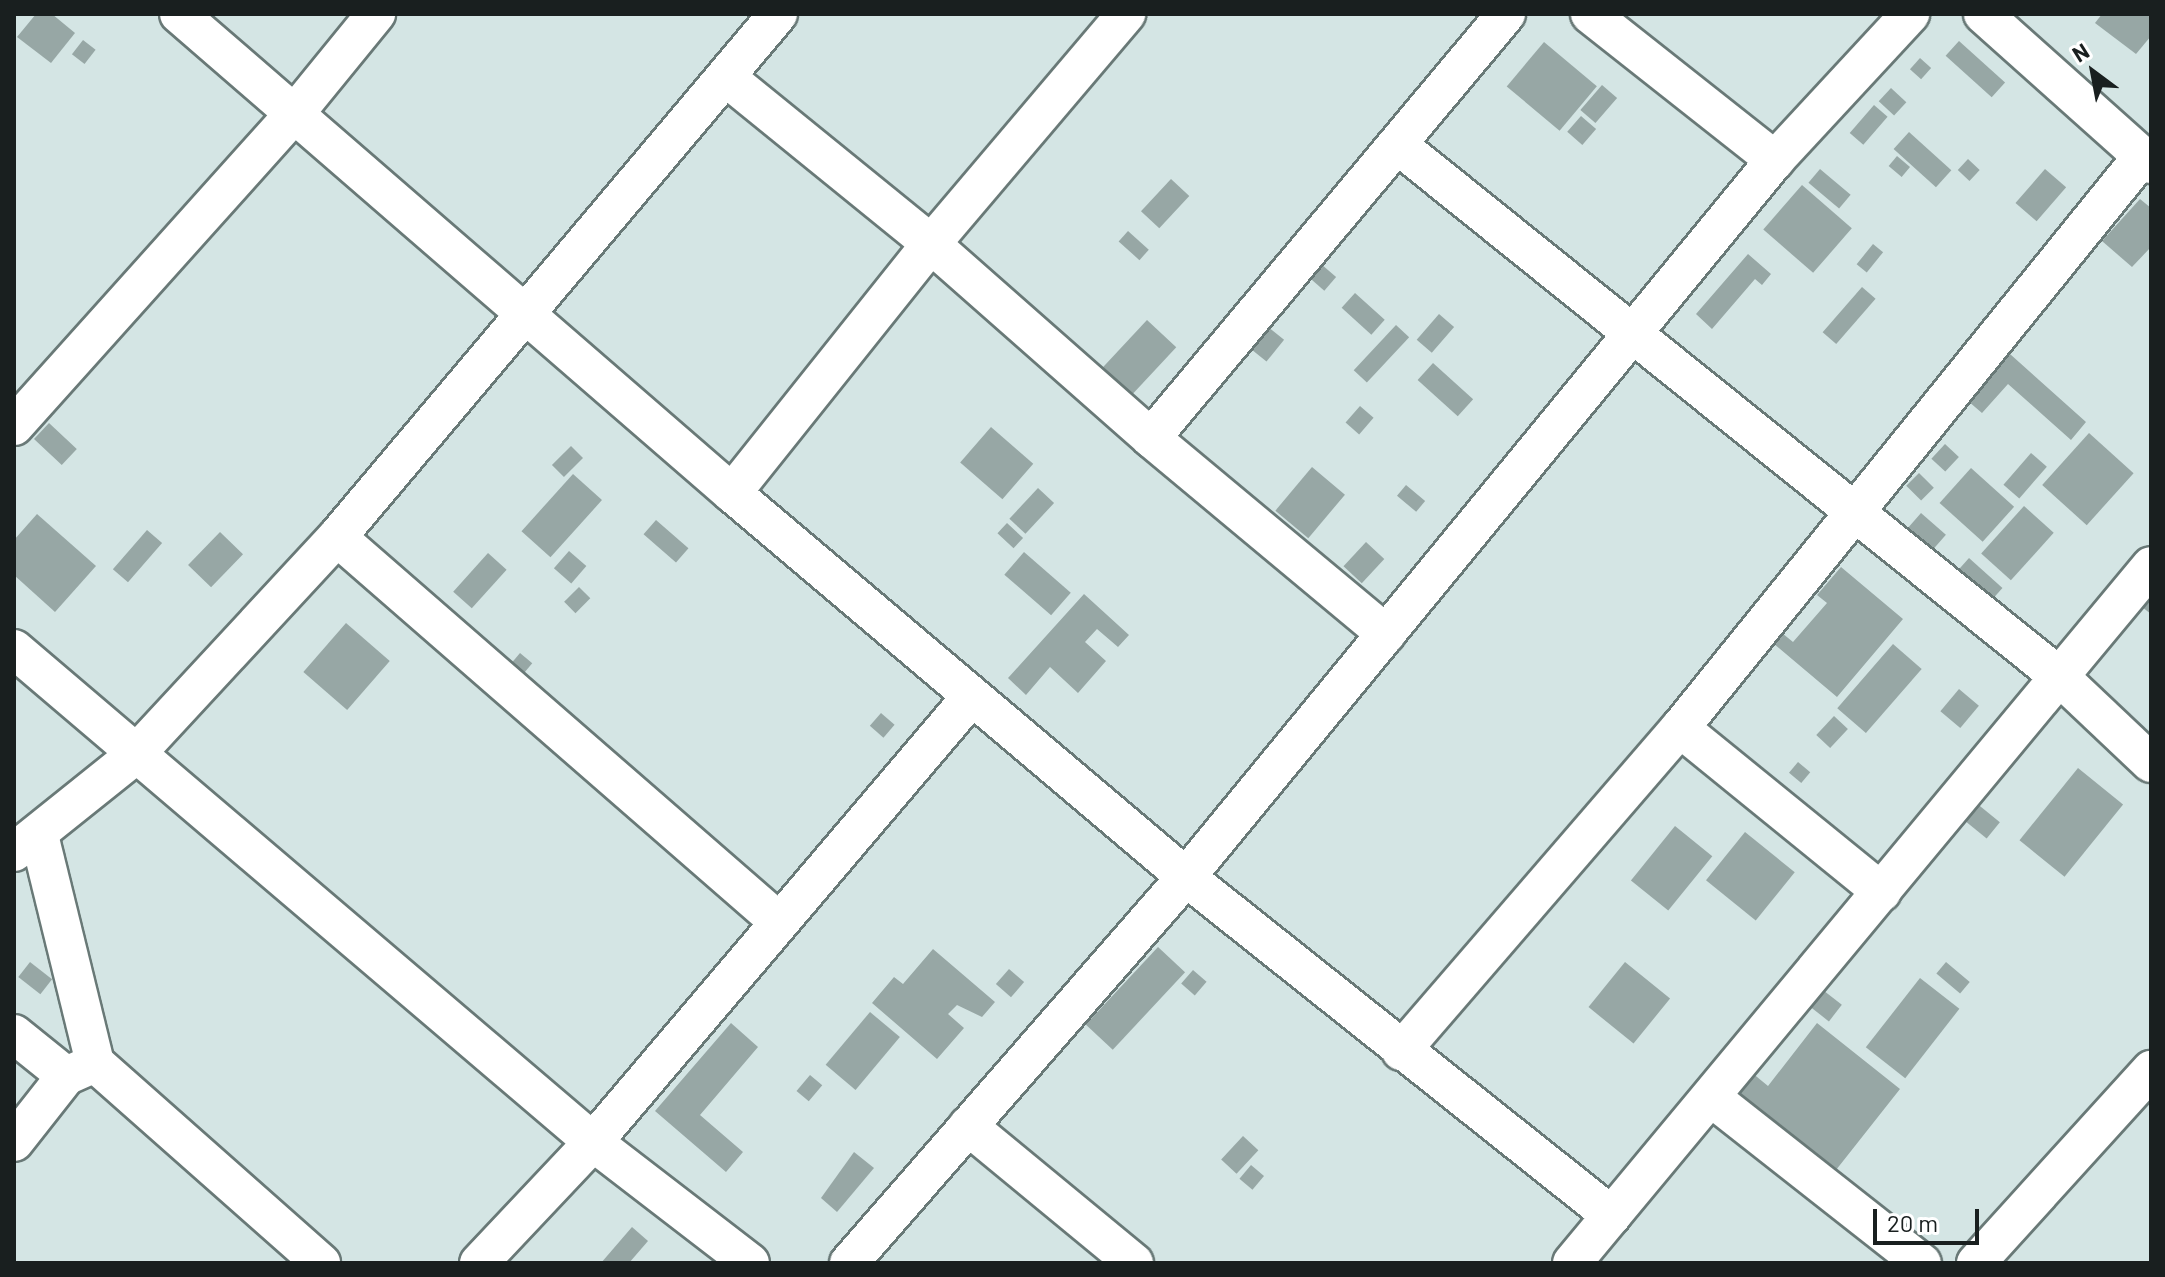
<!DOCTYPE html>
<style>
body{margin:0}
#map{position:relative;width:2165px;height:1277px;overflow:hidden;background:#d4e5e4;font-family:Barlow,sans-serif}
div>[style]{position:absolute}
[style*='--x']{left:calc(var(--x)*1px);top:calc(var(--y)*1px);width:calc(var(--w)*1px);rotate:calc(var(--a)*1deg)}
.building>*{inset:0;background:#97a7a5;transform-origin:0 0}
.roads{filter:drop-shadow(2px 0 #697977) drop-shadow(-2px 0 #697977) drop-shadow(0 2px #697977) drop-shadow(0 -2px #697977)}
.minor>*{height:38px;margin:-19px;padding:0 19px;transform-origin:19px;border-radius:19px;background:#fff}
span{translate:-50% -50%;white-space:nowrap;text-align:center;line-height:1.15;-webkit-text-stroke:8px #fff;paint-order:stroke}
.frame{position:absolute;inset:0;border:16px solid #191f1f;pointer-events:none}
.north{position:absolute;left:2053px;top:32px;width:80px;height:80px;-webkit-text-stroke:6px #fff;paint-order:stroke;rotate:328deg;font-size:22px;font-weight:700;line-height:32px;text-align:center;color:#191f1f}
.north::after{content:'';display:block;margin:auto;width:28px;height:36px;background:#191f1f;clip-path:polygon(50% 0,100% 100%,50% 72%,0 100%)}
.scale{position:absolute;left:1873px;top:1209px;width:106px;height:36px;box-sizing:border-box;border:4px solid #191f1f;border-top:0;padding-left:10px;font-size:24px;line-height:28px;white-space:nowrap;color:#191f1f;-webkit-text-stroke:6px #fff;paint-order:stroke}
</style>
<div id="map">
<div class="building">
<i style="clip-path:polygon(36px 14px,52px 14px,75px 33px,51px 63px,17px 37px)"></i>
<i style="clip-path:polygon(2102px 14px,2151px 14px,2151px 36px,2136px 54px,2095px 23px)"></i>
<i style="left:83px;top:40px;width:16px;height:18px;rotate:38deg"></i>
<i style="left:1959px;top:41px;width:62px;height:20px;rotate:42deg"></i>
<i style="left:1544px;top:42px;width:69px;height:58px;rotate:40deg"></i>
<i style="left:1920px;top:58px;width:15px;height:15px;rotate:42deg"></i>
<i style="left:1602px;top:85px;width:20px;height:33px;rotate:41deg"></i>
<i style="left:1891px;top:88px;width:21px;height:18px;rotate:43deg"></i>
<i style="left:1874px;top:105px;width:18px;height:37px;rotate:41deg"></i>
<i style="left:1581px;top:116px;width:20px;height:21px;rotate:41deg"></i>
<i style="left:1909px;top:132px;width:57px;height:23px;rotate:42deg"></i>
<i style="left:1897px;top:156px;width:17px;height:13px;rotate:40deg"></i>
<i style="left:1968px;top:159px;width:16px;height:15px;rotate:43deg"></i>
<i style="left:1820px;top:169px;width:40px;height:18px;rotate:40deg"></i>
<i style="left:2045px;top:169px;width:28px;height:45px;rotate:41deg"></i>
<i style="left:1171px;top:179px;width:25px;height:44px;rotate:43deg"></i>
<i style="left:1802px;top:185px;width:66px;height:59px;rotate:41deg"></i>
<i style="clip-path:polygon(2140px 199px,2151px 208px,2151px 247px,2132px 267px,2102px 241px)"></i>
<i style="left:1128px;top:231px;width:28px;height:14px;rotate:42deg"></i>
<i style="left:1873px;top:244px;width:13px;height:26px;rotate:39deg"></i>
<i style="clip-path:polygon(1748px 254px,1771px 274px,1762px 285px,1755px 279px,1712px 329px,1696px 314px)"></i>
<i style="left:1321px;top:264px;width:20px;height:18px;rotate:41deg"></i>
<i style="left:1862px;top:287px;width:18px;height:60px;rotate:41deg"></i>
<i style="left:1355px;top:293px;width:40px;height:20px;rotate:42deg"></i>
<i style="left:1439px;top:314px;width:20px;height:34px;rotate:41deg"></i>
<i style="left:1147px;top:320px;width:40px;height:67px;rotate:43deg"></i>
<i style="left:1396px;top:325px;width:18px;height:62px;rotate:43deg"></i>
<i style="left:1267px;top:326px;width:22px;height:28px;rotate:39deg"></i>
<i style="clip-path:polygon(2010px 354px,2086px 422px,2071px 440px,2008px 384px,1982px 413px,1968px 401px)"></i>
<i style="left:1433px;top:363px;width:54px;height:23px;rotate:42deg"></i>
<i style="left:1360px;top:406px;width:18px;height:22px;rotate:41deg"></i>
<i style="left:49px;top:423px;width:38px;height:22px;rotate:43deg"></i>
<i style="left:991px;top:427px;width:56px;height:47px;rotate:41deg"></i>
<i style="left:2089px;top:433px;width:60px;height:70px;rotate:42deg"></i>
<i style="left:1945px;top:444px;width:19px;height:20px;rotate:43deg"></i>
<i style="left:571px;top:446px;width:17px;height:27px;rotate:45deg"></i>
<i style="left:2031px;top:453px;width:21px;height:42px;rotate:41deg"></i>
<i style="left:1312px;top:467px;width:43px;height:57px;rotate:40deg"></i>
<i style="left:1971px;top:468px;width:58px;height:47px;rotate:42deg"></i>
<i style="left:1919px;top:473px;width:21px;height:18px;rotate:45deg"></i>
<i style="left:573px;top:474px;width:39px;height:77px;rotate:42deg"></i>
<i style="left:1406px;top:485px;width:25px;height:14px;rotate:40deg"></i>
<i style="left:1038px;top:488px;width:22px;height:42px;rotate:43deg"></i>
<i style="left:2024px;top:506px;width:40px;height:64px;rotate:42deg"></i>
<i style="left:1921px;top:513px;width:33px;height:22px;rotate:41deg"></i>
<i style="clip-path:polygon(37px 514px,96px 566px,55px 612px,14px 575px,14px 540px)"></i>
<i style="left:656px;top:520px;width:43px;height:19px;rotate:41deg"></i>
<i style="left:1007px;top:523px;width:22px;height:14px;rotate:43deg"></i>
<i style="left:147px;top:530px;width:20px;height:52px;rotate:41deg"></i>
<i style="left:220px;top:532px;width:32px;height:46px;rotate:44deg"></i>
<i style="left:1366px;top:542px;width:25px;height:33px;rotate:43deg"></i>
<i style="left:569px;top:551px;width:23px;height:23px;rotate:41deg"></i>
<i style="left:1024px;top:552px;width:62px;height:30px;rotate:41deg"></i>
<i style="left:488px;top:553px;width:25px;height:52px;rotate:42deg"></i>
<i style="left:1969px;top:558px;width:45px;height:15px;rotate:42deg"></i>
<i style="clip-path:polygon(1841px 567px,1903px 619px,1837px 697px,1773px 643px,1782px 633px,1793px 642px,1827px 603px,1817px 595px)"></i>
<i style="left:579px;top:587px;width:16px;height:21px;rotate:45deg"></i>
<i style="clip-path:polygon(1084px 594px,1129px 635px,1118px 647px,1097px 629px,1085px 642px,1106px 661px,1078px 693px,1050px 667px,1026px 695px,1008px 678px)"></i>
<i style="clip-path:polygon(2151px 597px,2151px 614px,2142px 607px)"></i>
<i style="left:346px;top:623px;width:58px;height:65px;rotate:41deg"></i>
<i style="left:1893px;top:644px;width:38px;height:85px;rotate:41deg"></i>
<i style="left:520px;top:653px;width:16px;height:20px;rotate:40deg"></i>
<i style="left:1959px;top:689px;width:26px;height:29px;rotate:40deg"></i>
<i style="left:881px;top:713px;width:18px;height:17px;rotate:41deg"></i>
<i style="left:1834px;top:716px;width:19px;height:26px;rotate:43deg"></i>
<i style="left:1798px;top:762px;width:16px;height:14px;rotate:40deg"></i>
<i style="left:2078px;top:768px;width:58px;height:93px;rotate:39deg"></i>
<i style="left:1975px;top:802px;width:32px;height:21px;rotate:39deg"></i>
<i style="left:1675px;top:826px;width:48px;height:70px;rotate:39deg"></i>
<i style="left:1745px;top:832px;width:64px;height:62px;rotate:39deg"></i>
<i style="left:1158px;top:947px;width:37px;height:106px;rotate:43deg"></i>
<i style="clip-path:polygon(933px 949px,995px 1002px,982px 1017px,957px 1005px,948px 1014px,964px 1028px,937px 1059px,872px 1003px,894px 977px,903px 984px)"></i>
<i style="left:30px;top:962px;width:28px;height:19px;rotate:38deg"></i>
<i style="left:1625px;top:962px;width:58px;height:58px;rotate:39deg"></i>
<i style="left:1946px;top:962px;width:31px;height:15px;rotate:40deg"></i>
<i style="left:1009px;top:969px;width:20px;height:20px;rotate:41deg"></i>
<i style="left:1193px;top:970px;width:18px;height:18px;rotate:41deg"></i>
<i style="left:1920px;top:978px;width:50px;height:88px;rotate:38deg"></i>
<i style="left:1819px;top:987px;width:29px;height:21px;rotate:38deg"></i>
<i style="left:870px;top:1012px;width:39px;height:69px;rotate:40deg"></i>
<i style="clip-path:polygon(731px 1023px,758px 1047px,700px 1115px,743px 1152px,726px 1172px,655px 1111px)"></i>
<i style="clip-path:polygon(1817px 1023px,1900px 1089px,1836px 1170px,1735px 1092px,1751px 1072px,1768px 1086px)"></i>
<i style="left:810px;top:1075px;width:16px;height:21px;rotate:40deg"></i>
<i style="left:1243px;top:1136px;width:21px;height:32px;rotate:43deg"></i>
<i style="clip-path:polygon(854px 1152px,874px 1168px,837px 1212px,821px 1198px)"></i>
<i style="left:1251px;top:1165px;width:17px;height:18px;rotate:40deg"></i>
<i style="clip-path:polygon(632px 1227px,648px 1241px,629px 1263px,601px 1263px)"></i>
</div>
<div class="roads">
<div class="minor">
<i style="--x:179;--y:14;--w:732;--a:40.9"></i>
<i style="--x:732;--y:493;--w:595;--a:40.23"></i>
<i style="--x:1186;--y:877;--w:544;--a:38.51"></i>
<i style="--x:1590;--y:14;--w:236;--a:38.3"></i>
<i style="--x:1983;--y:14;--w:225;--a:41.8"></i>
<i style="--x:727;--y:78;--w:263;--a:39.1"></i>
<i style="--x:931;--y:244;--w:293;--a:41.4"></i>
<i style="--x:1151;--y:438;--w:306;--a:39.8"></i>
<i style="--x:1398;--y:145;--w:849;--a:38.79"></i>
<i style="--x:2060;--y:677;--w:125;--a:43.4"></i>
<i style="--x:14;--y:426;--w:422;--a:-48.1"></i>
<i style="--x:296;--y:112;--w:127;--a:-50.8"></i>
<i style="--x:1151;--y:438;--w:553;--a:-50.06"></i>
<i style="--x:732;--y:493;--w:319;--a:-51.4"></i>
<i style="--x:931;--y:244;--w:302;--a:-49.7"></i>
<i style="--x:337;--y:537;--w:585;--a:41.05"></i>
<i style="--x:14;--y:649;--w:760;--a:40.41"></i>
<i style="--x:593;--y:1142;--w:198;--a:37.6"></i>
<i style="--x:1680;--y:728;--w:260;--a:39.1"></i>
<i style="--x:14;--y:852;--w:155;--a:-38.7"></i>
<i style="--x:135;--y:755;--w:297;--a:-47.2"></i>
<i style="--x:337;--y:537;--w:684;--a:-49.86"></i>
<i style="--x:14;--y:1034;--w:67;--a:38.9"></i>
<i style="--x:1401;--y:1051;--w:427;--a:-49.2"></i>
<i style="--x:1680;--y:728;--w:734;--a:-51.02"></i>
<i style="--x:95;--y:1063;--w:302;--a:41.5"></i>
<i style="--x:1712;--y:1098;--w:267;--a:38.2"></i>
<i style="--x:968;--y:1126;--w:215;--a:39.5"></i>
<i style="--x:14;--y:1142;--w:84;--a:-51.8"></i>
<i style="--x:66;--y:1076;--w:32;--a:-24"></i>
<i style="--x:95;--y:1063;--w:235;--a:-103.8"></i>
<i style="--x:479;--y:1263;--w:166;--a:-46.7"></i>
<i style="--x:593;--y:1142;--w:585;--a:-49.64"></i>
<i style="--x:849;--y:1263;--w:512;--a:-48.88"></i>
<i style="--x:1186;--y:877;--w:928;--a:-50.6"></i>
<i style="--x:1775;--y:160;--w:199;--a:-47.2"></i>
<i style="--x:1572;--y:1263;--w:906;--a:-50.28"></i>
<i style="--x:1976;--y:1263;--w:261;--a:-47.8"></i>
</div>
</div>
<div class="frame"></div>
<div class="north">N</div>
<div class="scale">20 m</div>
</div>
